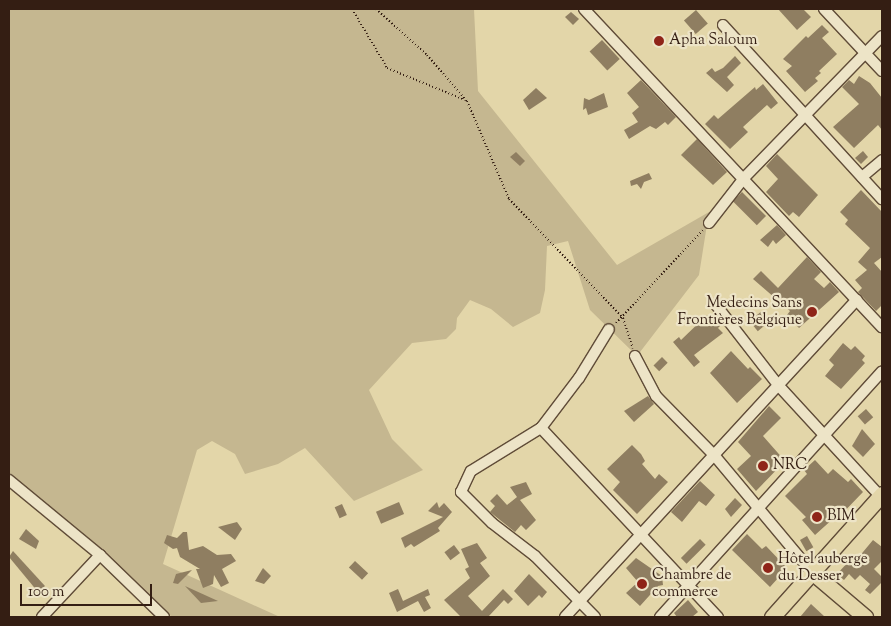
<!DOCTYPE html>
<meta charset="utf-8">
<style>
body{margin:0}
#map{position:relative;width:891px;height:626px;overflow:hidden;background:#e3d6a9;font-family:"Sorts Mill Goudy",serif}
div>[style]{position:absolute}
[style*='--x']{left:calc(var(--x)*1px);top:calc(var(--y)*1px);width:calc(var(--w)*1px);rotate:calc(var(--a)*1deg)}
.green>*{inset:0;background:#c5b790}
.building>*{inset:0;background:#8f7e61;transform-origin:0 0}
.path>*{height:2px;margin-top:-1px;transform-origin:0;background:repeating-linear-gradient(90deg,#341e13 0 1px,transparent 0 3.5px)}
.roads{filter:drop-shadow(1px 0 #604c38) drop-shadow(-1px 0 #604c38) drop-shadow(0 1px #604c38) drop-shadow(0 -1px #604c38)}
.street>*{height:10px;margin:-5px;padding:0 5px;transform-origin:5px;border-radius:5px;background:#ede4c7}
.primary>*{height:15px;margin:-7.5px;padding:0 7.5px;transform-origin:7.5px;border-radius:7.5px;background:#e3d6a9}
.dots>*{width:14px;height:14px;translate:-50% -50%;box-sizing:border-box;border:2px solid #ede4c7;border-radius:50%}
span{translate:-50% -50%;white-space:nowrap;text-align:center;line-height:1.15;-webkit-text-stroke:4.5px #ede4c7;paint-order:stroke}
.poi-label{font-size:15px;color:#341e13}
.left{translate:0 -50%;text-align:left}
.right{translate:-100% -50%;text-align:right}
.frame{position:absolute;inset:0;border:10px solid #341e13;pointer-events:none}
.scale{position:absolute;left:20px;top:584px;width:132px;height:22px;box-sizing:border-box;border:2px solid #341e13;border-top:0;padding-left:6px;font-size:15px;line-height:18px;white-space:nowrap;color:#341e13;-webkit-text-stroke:4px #ede4c7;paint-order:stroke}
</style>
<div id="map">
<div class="green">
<i style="clip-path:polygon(9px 9px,474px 9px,478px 91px,617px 265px,709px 212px,699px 275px,637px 356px,590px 310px,568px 241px,547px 246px,545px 290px,540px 313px,513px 327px,491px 309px,470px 300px,457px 318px,456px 329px,446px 339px,412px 343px,369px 390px,392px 439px,423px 470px,354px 501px,305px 448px,278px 464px,245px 474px,235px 454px,212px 441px,197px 450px,163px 564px,280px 617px,172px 617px,9px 479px)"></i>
</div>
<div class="building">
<i style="clip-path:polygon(778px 9px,803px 9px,811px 17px,797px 30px)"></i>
<i style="left:696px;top:10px;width:18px;height:16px;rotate:49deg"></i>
<i style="clip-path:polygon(571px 12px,579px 19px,573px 25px,565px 17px)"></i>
<i style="clip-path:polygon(822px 25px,829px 32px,822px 38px,837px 54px,819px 71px,821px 73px,815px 78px,818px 81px,805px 92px,786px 71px,792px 66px,783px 59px,806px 36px,808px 38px)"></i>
<i style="left:602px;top:40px;width:26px;height:17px;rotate:47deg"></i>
<i style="clip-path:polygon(735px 56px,741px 63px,727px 77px,734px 85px,727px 92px,706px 73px,712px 68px,715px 72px,723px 68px)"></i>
<i style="clip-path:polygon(859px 76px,870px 83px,882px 98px,882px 130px,878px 125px,854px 148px,833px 127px,859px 104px,842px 87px,849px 80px,854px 84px)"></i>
<i style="clip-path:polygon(641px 80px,676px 117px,668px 125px,665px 122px,656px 129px,650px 126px,629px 139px,624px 130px,638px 122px,632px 113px,639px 107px,627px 93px)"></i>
<i style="clip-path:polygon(763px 84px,778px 103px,771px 109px,767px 105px,743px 127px,748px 132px,730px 149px,705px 124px,714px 115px,718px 119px,755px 87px,756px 90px)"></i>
<i style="clip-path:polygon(536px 88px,547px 98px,529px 110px,523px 100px)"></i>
<i style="clip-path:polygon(604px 93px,608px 107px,588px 115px,586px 108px,583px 110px,584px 98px,589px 100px)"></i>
<i style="clip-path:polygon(697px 139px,727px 172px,713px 185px,681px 155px)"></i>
<i style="clip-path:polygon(863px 151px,868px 157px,861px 164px,855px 158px)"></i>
<i style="clip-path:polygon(516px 152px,525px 161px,520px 166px,510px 157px)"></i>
<i style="clip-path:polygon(777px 154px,818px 195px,799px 217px,793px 212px,789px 216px,766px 192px,778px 179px,766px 166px)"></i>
<i style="clip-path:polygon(649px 173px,652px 179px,644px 182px,641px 189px,637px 184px,631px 186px,630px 181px)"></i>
<i style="clip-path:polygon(861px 190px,882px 212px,882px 257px,874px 263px,882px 272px,882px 305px,876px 311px,858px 292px,862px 288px,855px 280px,867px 270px,858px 262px,870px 248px,845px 224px,848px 220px,840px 212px)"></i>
<i style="left:742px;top:192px;width:34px;height:13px;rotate:45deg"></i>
<i style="clip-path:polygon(777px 225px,786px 235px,776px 244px,773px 240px,768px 247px,760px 240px)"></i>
<i style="clip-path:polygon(807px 257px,821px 272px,814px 279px,824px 288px,830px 282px,839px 292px,799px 328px,787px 315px,790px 311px,753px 279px,761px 271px,778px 288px)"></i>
<i style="left:762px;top:311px;width:13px;height:16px;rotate:51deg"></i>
<i style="clip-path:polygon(707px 315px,710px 319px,715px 315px,722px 324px,718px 328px,723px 333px,694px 355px,700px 362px,694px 367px,673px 342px,679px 337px,681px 340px)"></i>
<i style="clip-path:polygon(843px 343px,851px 350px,855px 346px,865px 356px,862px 360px,865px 363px,841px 389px,825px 376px,834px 365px,829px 360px)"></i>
<i style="clip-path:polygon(731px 351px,748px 369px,750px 367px,762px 379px,737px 403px,710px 373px)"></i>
<i style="left:662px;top:357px;width:8px;height:12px;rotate:45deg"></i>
<i style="clip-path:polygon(648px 396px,654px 404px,634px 422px,624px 411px)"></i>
<i style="clip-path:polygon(769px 406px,781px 418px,763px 436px,785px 461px,756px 491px,737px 469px,751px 456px,738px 442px)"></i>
<i style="left:866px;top:409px;width:11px;height:11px;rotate:49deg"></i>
<i style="clip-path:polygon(862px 429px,875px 444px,863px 457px,852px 446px)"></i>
<i style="clip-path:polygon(632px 445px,641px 454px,645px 461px,642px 464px,655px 479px,659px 474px,668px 482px,637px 514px,613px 490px,620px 482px,607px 469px)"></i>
<i style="clip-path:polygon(815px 460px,828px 474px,833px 469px,848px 482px,851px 479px,863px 492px,837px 519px,835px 517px,815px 535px,802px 520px,806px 517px,785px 496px,807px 474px,804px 470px)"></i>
<i style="clip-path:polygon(700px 481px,715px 495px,706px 506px,699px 501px,682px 522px,671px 512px)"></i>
<i style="clip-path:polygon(526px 482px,532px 494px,520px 500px,536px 520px,526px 530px,521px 525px,515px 532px,490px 512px,495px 506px,490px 501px,497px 494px,507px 505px,517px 497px,510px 487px)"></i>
<i style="clip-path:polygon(735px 498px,742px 505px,731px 517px,725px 509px)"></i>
<i style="left:399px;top:502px;width:13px;height:25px;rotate:67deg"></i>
<i style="clip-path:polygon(437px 502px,439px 508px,444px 503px,452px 512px,438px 528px,440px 531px,414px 547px,411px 544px,405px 548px,401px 538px,443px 517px,428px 511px)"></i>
<i style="left:342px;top:504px;width:12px;height:8px;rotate:66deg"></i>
<i style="clip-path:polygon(237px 522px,242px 529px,235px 540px,218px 527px)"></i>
<i style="clip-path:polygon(26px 529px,39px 541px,36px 549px,19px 539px)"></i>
<i style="clip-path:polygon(183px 532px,187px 532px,189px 550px,203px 546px,217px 555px,231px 554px,236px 561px,222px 569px,229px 583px,221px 587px,214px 575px,213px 584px,203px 588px,196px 569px,200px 569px,180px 557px,177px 548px,173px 549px,164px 543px,167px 535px,177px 538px)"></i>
<i style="clip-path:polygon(747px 534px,762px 549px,766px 546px,787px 568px,770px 587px,732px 550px)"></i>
<i style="left:807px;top:536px;width:13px;height:8px;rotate:61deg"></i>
<i style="left:700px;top:539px;width:8px;height:27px;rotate:45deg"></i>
<i style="clip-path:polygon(873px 540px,882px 547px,882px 561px,874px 569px,882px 577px,882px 582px,870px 594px,865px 590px,870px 584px,860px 575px,855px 580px,849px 574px,844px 580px,837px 574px,850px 560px,853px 564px)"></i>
<i style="clip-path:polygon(477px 543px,487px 558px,480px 563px,490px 576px,468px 596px,482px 611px,503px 589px,513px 599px,508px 604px,504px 600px,488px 617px,461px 617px,444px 600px,470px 578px,465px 569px,469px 567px,461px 549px)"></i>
<i style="left:454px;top:545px;width:10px;height:12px;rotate:53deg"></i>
<i style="clip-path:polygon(13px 551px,45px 586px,38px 592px,9px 557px)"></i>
<i style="clip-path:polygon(636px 558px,662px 576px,663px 585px,658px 586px,640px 606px,626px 593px,638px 582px,626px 568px)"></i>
<i style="left:355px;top:561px;width:18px;height:9px;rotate:43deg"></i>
<i style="clip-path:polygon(263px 568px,271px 576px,264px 584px,255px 581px)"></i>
<i style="clip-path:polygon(192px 570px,178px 584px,173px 583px,176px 574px)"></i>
<i style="clip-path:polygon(529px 574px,547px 592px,542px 598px,539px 595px,528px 606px,514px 591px)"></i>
<i style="clip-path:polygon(185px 586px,218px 601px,201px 603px)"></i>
<i style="clip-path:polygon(398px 589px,403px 601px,428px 589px,430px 595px,425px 597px,431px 608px,424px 612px,418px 601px,397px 612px,389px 593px)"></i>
<i style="clip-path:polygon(688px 600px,698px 612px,692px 617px,677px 617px,674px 613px)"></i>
<i style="clip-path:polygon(811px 604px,825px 617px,800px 617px)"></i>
</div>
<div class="path">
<i style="--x:352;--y:9;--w:69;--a:59.3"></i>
<i style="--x:387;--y:68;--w:84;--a:22.3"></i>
<i style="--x:376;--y:9;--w:69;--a:42"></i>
<i style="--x:427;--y:55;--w:61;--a:49"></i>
<i style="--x:467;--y:101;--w:107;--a:66.8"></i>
<i style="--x:509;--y:199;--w:165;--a:46.2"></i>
<i style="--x:623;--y:318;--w:32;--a:72"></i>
<i style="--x:616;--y:323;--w:127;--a:-46.9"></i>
</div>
<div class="roads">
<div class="street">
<i style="--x:584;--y:9;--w:436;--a:46.9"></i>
<i style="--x:824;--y:9;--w:85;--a:46.9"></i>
<i style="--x:723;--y:25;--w:236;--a:47.6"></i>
<i style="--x:862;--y:177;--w:26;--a:-40"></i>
<i style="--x:709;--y:223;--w:57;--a:-52.1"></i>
<i style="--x:744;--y:178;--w:198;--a:-45.8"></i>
<i style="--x:716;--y:305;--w:101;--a:52.2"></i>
<i style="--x:778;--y:385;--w:154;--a:47.4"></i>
<i style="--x:635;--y:356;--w:45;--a:62.3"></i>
<i style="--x:656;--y:396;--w:83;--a:45.5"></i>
<i style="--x:714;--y:455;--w:153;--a:50.1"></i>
<i style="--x:541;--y:428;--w:259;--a:46.9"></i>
<i style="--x:9;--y:480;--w:118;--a:39.5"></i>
<i style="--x:100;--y:555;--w:89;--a:44.1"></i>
<i style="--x:42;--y:617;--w:85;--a:-46.9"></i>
<i style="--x:565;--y:617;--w:431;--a:-47.4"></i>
<i style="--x:595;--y:617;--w:86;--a:-134.5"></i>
<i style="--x:535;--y:556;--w:54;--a:-142.5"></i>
<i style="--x:492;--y:523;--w:44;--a:-135"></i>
<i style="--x:461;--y:492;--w:23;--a:-65"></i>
<i style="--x:471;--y:471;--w:82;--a:-31.6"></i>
<i style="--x:541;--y:428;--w:63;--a:-52.8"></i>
<i style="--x:579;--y:378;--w:57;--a:-58.5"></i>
<i style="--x:660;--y:617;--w:331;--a:-47.9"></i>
</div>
<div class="primary">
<i style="--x:812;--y:572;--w:70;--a:40.3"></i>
<i style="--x:772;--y:617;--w:165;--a:-48.2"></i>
</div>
</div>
<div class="dots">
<i style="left:659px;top:41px;background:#8f2418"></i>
<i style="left:812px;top:312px;background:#8f2418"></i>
<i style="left:763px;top:466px;background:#8f2418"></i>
<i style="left:817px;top:517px;background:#8f2418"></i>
<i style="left:768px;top:568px;background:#8f2418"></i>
<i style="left:642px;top:584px;background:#8f2418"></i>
</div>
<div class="poi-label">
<span class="left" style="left:669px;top:41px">Apha Saloum</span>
<span class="right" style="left:802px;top:312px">Medecins Sans<br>Frontières Belgique</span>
<span class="left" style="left:773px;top:466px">NRC</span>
<span class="left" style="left:827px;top:517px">BIM</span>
<span class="left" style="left:778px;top:568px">Hôtel auberge<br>du Desser</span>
<span class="left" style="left:652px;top:584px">Chambre de<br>commerce</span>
</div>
<div class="frame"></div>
<div class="scale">100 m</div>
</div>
